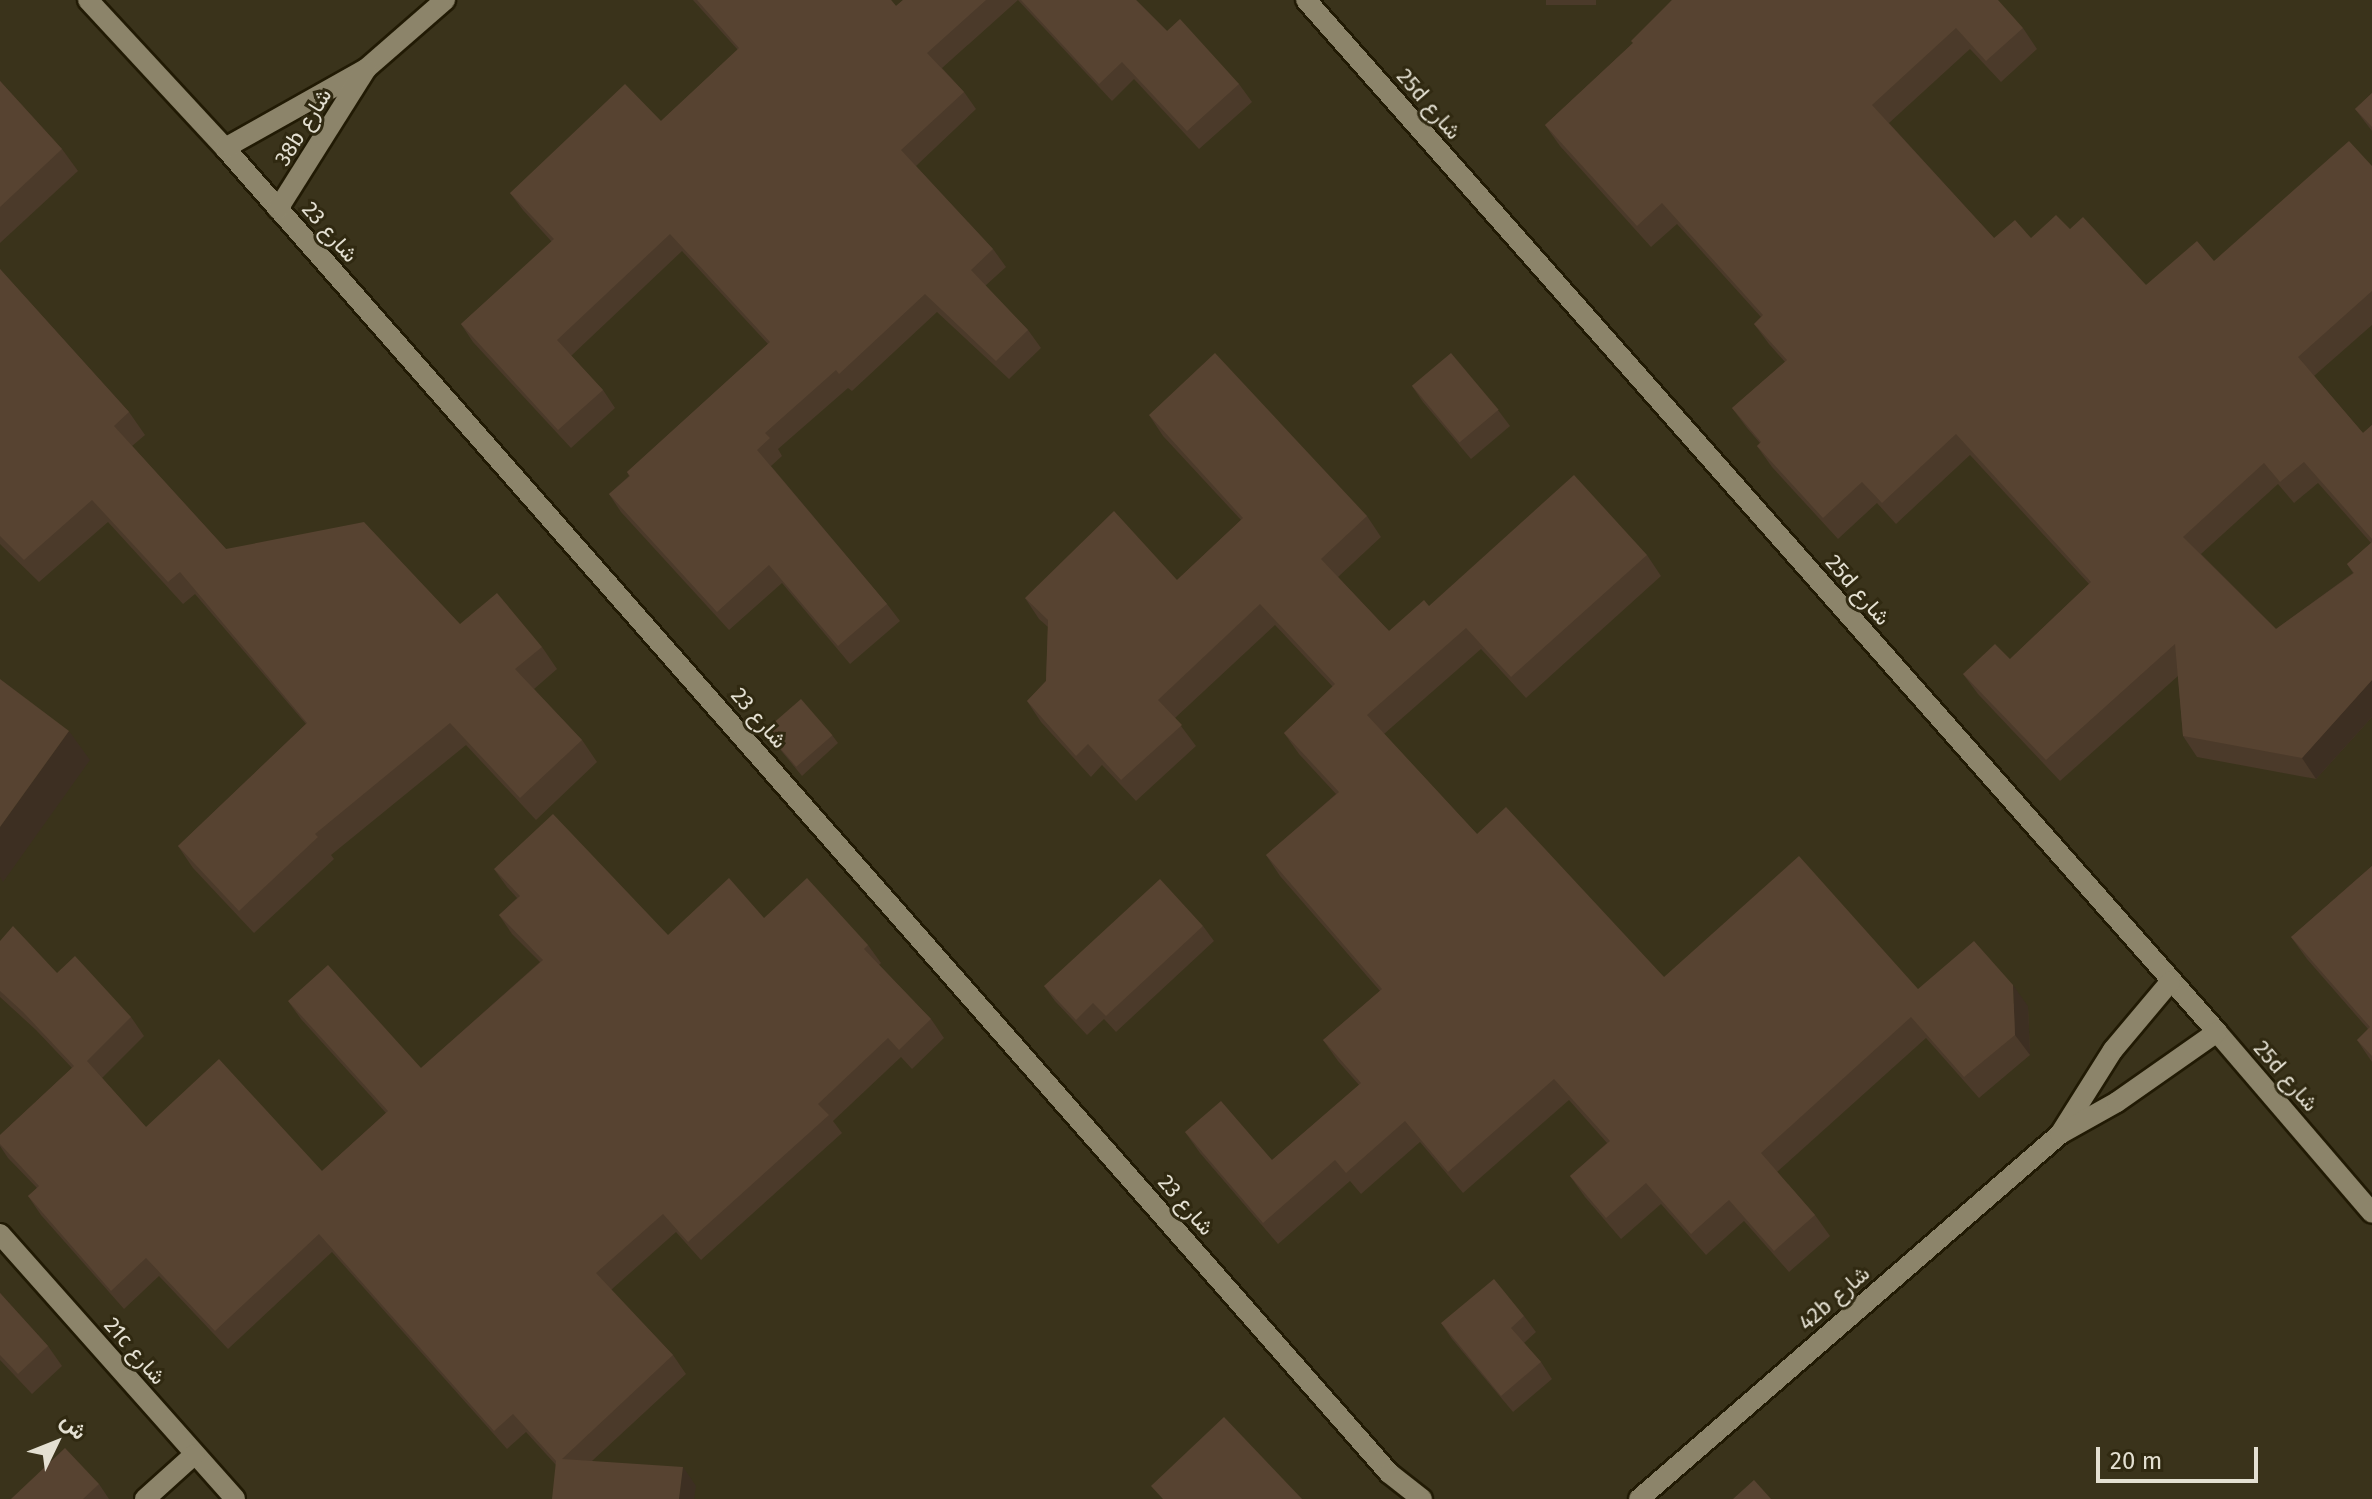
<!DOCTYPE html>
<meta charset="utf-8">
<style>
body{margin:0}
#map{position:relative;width:2372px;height:1499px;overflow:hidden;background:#3a331b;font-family:"Fira Sans",Vazirmatn,sans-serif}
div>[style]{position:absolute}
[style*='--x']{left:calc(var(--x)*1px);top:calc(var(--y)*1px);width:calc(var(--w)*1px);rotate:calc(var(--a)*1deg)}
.roads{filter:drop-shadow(2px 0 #211a04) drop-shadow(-2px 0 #211a04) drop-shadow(0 2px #211a04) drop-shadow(0 -2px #211a04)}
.minor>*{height:20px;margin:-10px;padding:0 10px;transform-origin:10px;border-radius:10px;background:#8c846a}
.wall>*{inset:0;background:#4b3a2a;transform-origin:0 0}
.shaded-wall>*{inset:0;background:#3d2f22}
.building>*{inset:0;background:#574331;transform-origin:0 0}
span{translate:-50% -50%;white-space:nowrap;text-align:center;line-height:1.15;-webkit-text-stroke:6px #302911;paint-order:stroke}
.street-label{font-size:22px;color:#e4e0d2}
.north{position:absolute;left:16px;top:1403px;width:80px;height:80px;-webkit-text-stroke:6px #302911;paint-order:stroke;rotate:47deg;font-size:22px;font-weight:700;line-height:32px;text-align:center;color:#e4e0d2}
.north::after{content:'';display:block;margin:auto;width:28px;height:36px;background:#e4e0d2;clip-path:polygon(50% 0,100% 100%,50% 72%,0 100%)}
.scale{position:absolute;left:2096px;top:1447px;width:162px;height:36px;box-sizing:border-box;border:4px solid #e4e0d2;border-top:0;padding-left:10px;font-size:24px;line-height:28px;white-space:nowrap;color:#e4e0d2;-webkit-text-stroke:6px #302911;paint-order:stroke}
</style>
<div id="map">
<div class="roads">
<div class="minor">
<i style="--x:88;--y:0;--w:202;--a:47.2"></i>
<i style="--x:225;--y:148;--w:1764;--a:48.7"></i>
<i style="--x:1389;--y:1473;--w:42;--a:38.2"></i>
<i style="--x:1306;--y:0;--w:1377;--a:48.56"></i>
<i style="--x:2217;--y:1032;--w:238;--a:49.4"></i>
<i style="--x:225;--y:148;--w:162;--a:-29.3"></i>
<i style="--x:366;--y:69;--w:105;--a:-41.1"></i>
<i style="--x:278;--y:209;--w:165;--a:-57.8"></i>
<i style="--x:2060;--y:1134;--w:99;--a:-57.8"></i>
<i style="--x:2113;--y:1050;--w:89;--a:-50"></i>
<i style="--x:0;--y:1234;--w:354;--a:48.4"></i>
<i style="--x:145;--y:1499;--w:67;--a:-42"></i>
<i style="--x:1639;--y:1499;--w:557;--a:-40.92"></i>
<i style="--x:2060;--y:1134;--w:65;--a:-29.3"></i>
<i style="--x:2117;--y:1102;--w:122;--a:-35"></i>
</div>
</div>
<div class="wall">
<i style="clip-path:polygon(693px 0,891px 0,896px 6px,903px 0,1136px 0,1167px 31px,1239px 84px,1252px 102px,1199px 149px,1134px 79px,1112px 101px,1018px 0,942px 68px,964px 92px,976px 109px,916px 166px,993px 249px,1006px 267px,985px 286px,1028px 330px,1041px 348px,1009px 379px,937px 312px,852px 391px,848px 388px,778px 449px,782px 456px,771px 466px,887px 604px,900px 621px,850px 664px,782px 583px,729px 630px,621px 512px,609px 494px,629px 476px,627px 472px,768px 344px,682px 251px,571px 356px,603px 390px,615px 408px,571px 448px,473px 342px,461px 324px,552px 242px,523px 210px,510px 193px,661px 121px,738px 50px)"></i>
<i style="left:1546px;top:0;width:50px;height:5px"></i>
<i style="clip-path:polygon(evenodd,1672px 0,2023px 28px,2037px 49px,2001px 82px,1970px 49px,1889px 123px,1994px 238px,2031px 238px,2070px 229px,2146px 285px,2214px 261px,2372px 166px,2372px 325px,2314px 376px,2363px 433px,2372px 425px,2372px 717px,2316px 779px,2197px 757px,2183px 736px,2178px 676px,2060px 781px,1978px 694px,1963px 674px,2010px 659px,2089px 584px,1970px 455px,1896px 524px,1877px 503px,1838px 539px,1772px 467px,1757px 446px,1760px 443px,1747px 428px,1732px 408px,1785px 362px,1769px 344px,1754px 324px,1761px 317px,1677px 224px,1651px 247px,1560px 146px,1545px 125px,1633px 43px,1672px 0,2318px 483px,2371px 543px,2347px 564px,2353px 573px,2276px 629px,2201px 554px,2278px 484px,2294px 503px,2318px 483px)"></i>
<i style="clip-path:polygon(0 81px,62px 149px,78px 171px,0 243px)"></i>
<i style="clip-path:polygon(2372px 93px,2372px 131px,2355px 109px)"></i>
<i style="clip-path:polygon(0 269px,129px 412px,145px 435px,132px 446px,226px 549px,460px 624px,542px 647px,557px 669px,534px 689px,582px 740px,597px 762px,536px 820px,466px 745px,331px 855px,334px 859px,254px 933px,193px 868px,178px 846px,306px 724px,195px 594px,183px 604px,108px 522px,39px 582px,0 544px)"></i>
<i style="clip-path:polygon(1412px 386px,1498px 410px,1510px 426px,1471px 459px,1423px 402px)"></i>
<i style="clip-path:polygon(1149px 415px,1367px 516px,1381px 537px,1338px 577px,1389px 631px,1429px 606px,1647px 555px,1661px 576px,1526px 698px,1481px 649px,1384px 734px,1477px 834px,1664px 977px,1918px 989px,2028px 1006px,2030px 1055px,1979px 1098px,1926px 1038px,1777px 1172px,1815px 1215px,1830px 1236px,1789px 1272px,1744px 1221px,1706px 1255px,1661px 1204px,1621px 1239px,1585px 1197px,1570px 1176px,1607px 1143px,1569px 1100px,1463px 1193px,1420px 1142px,1361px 1194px,1350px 1181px,1278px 1244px,1200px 1153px,1185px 1132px,1272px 1160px,1359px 1085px,1338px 1061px,1323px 1040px,1380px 991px,1280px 876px,1266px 855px,1336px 794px,1299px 754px,1284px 733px,1333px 687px,1275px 625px,1175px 718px,1196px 746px,1136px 801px,1102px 765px,1091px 777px,1041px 722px,1027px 701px,1046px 681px,1048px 627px,1039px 619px,1025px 598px,1177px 580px,1241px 520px,1163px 436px)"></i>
<i style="clip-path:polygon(765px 731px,832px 735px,838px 743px,802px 776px)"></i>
<i style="clip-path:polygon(2372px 866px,2372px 1062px,2357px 1040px,2368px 1029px,2307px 959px,2291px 937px)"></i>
<i style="clip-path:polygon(494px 869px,668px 935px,764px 918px,868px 945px,881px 963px,879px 965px,931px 1019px,944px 1038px,912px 1069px,901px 1057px,833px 1121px,842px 1133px,701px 1260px,676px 1232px,611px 1290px,673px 1355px,686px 1374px,592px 1461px,696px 1486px,556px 1465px,526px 1432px,507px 1449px,332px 1252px,228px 1349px,159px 1276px,124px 1309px,41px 1215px,28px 1196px,37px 1188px,8px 1158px,0 1146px,0 1135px,72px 1068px,36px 1030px,0 997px,0 941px,57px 973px,131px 1017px,144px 1036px,102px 1078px,146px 1127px,322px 1171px,386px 1113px,301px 1019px,288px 1001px,421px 1068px,540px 962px,512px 934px,499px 915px,517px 898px,507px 887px)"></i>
<i style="clip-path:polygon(1203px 926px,1214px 941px,1116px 1032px,1104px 1019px,1087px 1035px,1055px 1001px,1044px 986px)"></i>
<i style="clip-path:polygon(0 1293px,48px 1346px,62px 1366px,32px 1394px,0 1360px)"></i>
<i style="clip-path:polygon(1524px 1316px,1536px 1332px,1524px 1343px,1541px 1362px,1552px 1379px,1513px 1412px,1452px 1339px,1441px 1323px)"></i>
<i style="clip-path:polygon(99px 1484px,109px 1499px,11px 1499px)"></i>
</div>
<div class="shaded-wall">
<i style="clip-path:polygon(2372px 680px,2372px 717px,2316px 779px,2302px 758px)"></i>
<i style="clip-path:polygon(69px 731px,90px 760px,3px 882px,0 877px,0 827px)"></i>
<i style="clip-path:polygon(2013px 985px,2028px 1006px,2030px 1055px,2015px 1035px)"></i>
<i style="clip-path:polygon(683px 1467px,696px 1486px,694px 1499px,679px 1499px)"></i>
</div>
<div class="building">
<i style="clip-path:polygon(697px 0,891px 0,896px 6px,903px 0,986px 0,927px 53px,964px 92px,901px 150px,993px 249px,971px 270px,1028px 330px,996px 361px,925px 294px,839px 374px,836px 370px,765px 433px,770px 438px,757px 450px,887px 604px,838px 646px,769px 565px,717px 612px,609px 494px,630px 476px,627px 472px,770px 342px,670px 234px,557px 340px,603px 390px,558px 430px,461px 324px,554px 239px,510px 193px,625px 84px,661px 121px,739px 48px)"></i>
<i style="clip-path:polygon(1021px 0,1136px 0,1167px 31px,1180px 19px,1239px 84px,1187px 131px,1122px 62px,1099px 84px)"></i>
<i style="clip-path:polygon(1672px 0,1998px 0,2023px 28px,1986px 61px,1956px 28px,1872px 105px,1994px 238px,2015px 220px,2031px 238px,2056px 215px,2070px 229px,2083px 217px,2146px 285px,2197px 241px,2214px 261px,2349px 141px,2372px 166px,2372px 291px,2298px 357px,2363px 433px,2372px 425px,2372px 539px,2304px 462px,2280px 482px,2264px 463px,2183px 537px,2276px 629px,2354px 573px,2347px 564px,2372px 542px,2372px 680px,2302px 758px,2183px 736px,2175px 644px,2046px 760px,1963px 674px,1995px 644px,2010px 659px,2091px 582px,1956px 434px,1882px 503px,1862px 482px,1823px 518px,1757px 446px,1761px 442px,1732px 408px,1787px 360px,1754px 324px,1763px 315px,1662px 203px,1637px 226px,1545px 125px,1633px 43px,1631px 41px)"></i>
<i style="clip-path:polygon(0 81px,62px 149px,0 207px)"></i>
<i style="clip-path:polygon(2372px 93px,2372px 127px,2355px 109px)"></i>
<i style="clip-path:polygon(0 269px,129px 412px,114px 426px,226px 549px,364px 522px,460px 624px,497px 593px,542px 647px,515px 669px,582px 740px,520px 798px,450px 723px,315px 834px,318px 837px,239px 911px,178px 846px,307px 723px,180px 572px,168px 582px,92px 500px,24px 560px,0 536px)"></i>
<i style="clip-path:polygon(1215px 353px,1367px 516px,1321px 559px,1389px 631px,1424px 600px,1429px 606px,1574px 475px,1647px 555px,1511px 677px,1466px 628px,1367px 715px,1477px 834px,1506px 807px,1664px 977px,1799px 856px,1918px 989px,1974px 941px,2013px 985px,2015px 1035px,1964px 1077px,1911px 1017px,1761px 1153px,1815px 1215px,1774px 1251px,1729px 1200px,1691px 1234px,1646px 1183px,1606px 1218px,1570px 1176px,1610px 1141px,1554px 1079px,1448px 1172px,1405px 1121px,1346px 1173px,1335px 1160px,1263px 1223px,1185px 1132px,1221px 1101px,1272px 1160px,1361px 1083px,1323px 1040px,1382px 989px,1266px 855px,1339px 792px,1284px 733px,1335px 684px,1260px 604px,1158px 700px,1182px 725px,1121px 780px,1088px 744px,1076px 756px,1027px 701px,1046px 681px,1048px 620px,1025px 598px,1114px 511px,1177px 580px,1243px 518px,1149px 415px)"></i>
<i style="left:1451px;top:353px;width:74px;height:51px;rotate:50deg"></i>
<i style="clip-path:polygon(0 679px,69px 731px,0 827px)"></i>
<i style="left:801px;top:699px;width:48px;height:48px;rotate:49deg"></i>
<i style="clip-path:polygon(553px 814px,668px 935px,729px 878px,764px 918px,807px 878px,868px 945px,864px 949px,931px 1019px,899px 1050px,888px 1038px,818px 1104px,829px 1115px,688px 1242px,663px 1214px,596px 1273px,673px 1355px,562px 1459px,683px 1467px,679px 1499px,552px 1499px,556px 1461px,513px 1414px,494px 1431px,319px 1234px,215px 1331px,146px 1258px,111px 1291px,28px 1196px,39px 1186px,0 1144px,0 1135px,74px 1066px,23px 1012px,0 991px,0 941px,13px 926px,57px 973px,75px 956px,131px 1017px,87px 1061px,146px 1127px,219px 1059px,322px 1171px,388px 1111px,288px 1001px,328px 965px,421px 1068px,543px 960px,499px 915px,520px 896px,494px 869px)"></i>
<i style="clip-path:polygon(2372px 866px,2372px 1056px,2357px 1040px,2370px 1027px,2291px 937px)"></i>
<i style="clip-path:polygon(1160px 879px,1203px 926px,1106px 1016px,1093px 1003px,1076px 1020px,1044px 986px)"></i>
<i style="clip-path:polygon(1494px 1279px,1524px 1316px,1511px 1328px,1541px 1362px,1501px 1396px,1441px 1323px)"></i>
<i style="clip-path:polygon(0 1293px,48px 1346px,18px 1374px,0 1355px)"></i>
<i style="clip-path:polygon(1224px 1417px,1302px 1499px,1163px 1499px,1151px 1486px)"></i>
<i style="clip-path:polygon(65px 1448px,99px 1484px,83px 1499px,11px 1499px)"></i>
<i style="clip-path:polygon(1754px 1480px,1771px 1499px,1733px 1499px)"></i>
</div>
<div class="street-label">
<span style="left:1429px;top:104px;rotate:49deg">25d شارع</span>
<span style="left:303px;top:127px;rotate:-58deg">38b شارع</span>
<span style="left:330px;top:232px;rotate:49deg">شارع 23</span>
<span style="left:1858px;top:590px;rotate:49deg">25d شارع</span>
<span style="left:759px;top:718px;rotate:49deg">شارع 23</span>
<span style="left:2286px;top:1076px;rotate:49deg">25d شارع</span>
<span style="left:1186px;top:1205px;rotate:49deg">شارع 23</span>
<span style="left:1834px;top:1298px;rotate:-41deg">42b شارع</span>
<span style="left:135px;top:1351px;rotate:49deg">21c شارع</span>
</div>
<div class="north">ش</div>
<div class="scale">20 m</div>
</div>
